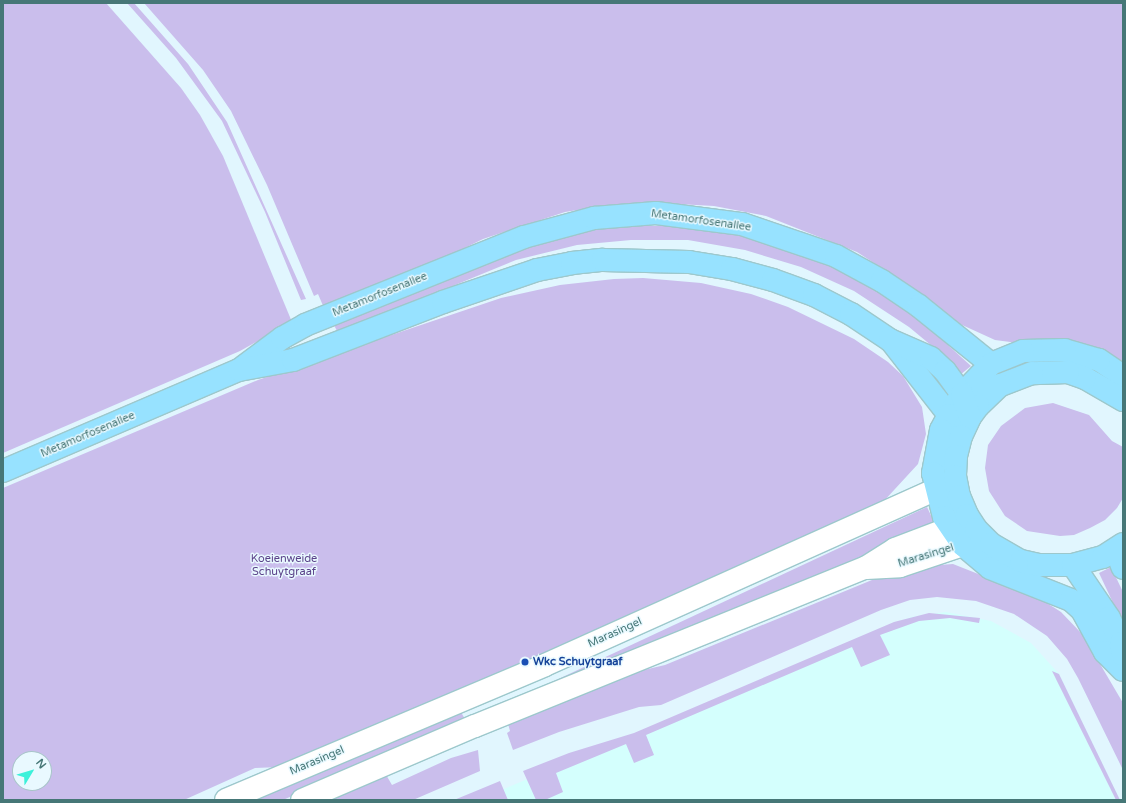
<!DOCTYPE html>
<style>
body{margin:0}
#map{position:relative;width:1126px;height:803px;overflow:hidden;background:#e1f6fe;font-family:"Varela Round",sans-serif}
div>[style]{position:absolute}
[style*='--x']{left:calc(var(--x)*1px);top:calc(var(--y)*1px);width:calc(var(--w)*1px);rotate:calc(var(--a)*1deg)}
.commercial>*{inset:0;background:#d4fffd}
.green>*{inset:0;background:#cabeec;transform-origin:0 0}
.roads{filter:drop-shadow(1px 0 #9dc8cc) drop-shadow(-1px 0 #9dc8cc) drop-shadow(0 1px #9dc8cc) drop-shadow(0 -1px #9dc8cc)}
.secondary>*{height:22px;margin:-11px;padding:0 11px;transform-origin:11px;border-radius:11px;background:#fff}
.primary>*{height:22px;margin:-11px;padding:0 11px;transform-origin:11px;border-radius:11px;background:#97e2ff}
.dots>*{width:11px;height:11px;translate:-50% -50%;box-sizing:border-box;border:2px solid #e9f9ff;border-radius:50%}
span{translate:-50% -50%;white-space:nowrap;text-align:center;line-height:1.15;-webkit-text-stroke:3px #e9f9ff;paint-order:stroke}
.street-label{font-size:11px;color:#467777}
.park-label{font-size:11px;color:#5b428a}
.transit-label{font-size:11px;color:#164399;font-weight:700}
.left{translate:0 -50%;text-align:left}
.frame{position:absolute;inset:0;border:4px solid #467777;pointer-events:none}
.north{position:absolute;left:12px;top:751px;width:40px;height:40px;box-sizing:border-box;background:#e9f9ff;border:1px solid #a8c5c9;border-radius:50%;rotate:52deg;font-size:11px;font-weight:700;line-height:16px;text-align:center;color:#467777}
.north::after{content:'';display:block;margin:auto;width:14px;height:18px;background:#3cf1da;clip-path:polygon(50% 0,100% 100%,50% 72%,0 100%)}
</style>
<div id="map">
<div class="commercial">
<i style="clip-path:polygon(946px 612px,991px 621px,1031px 643px,1059px 674px,1120px 800px,478px 800px,911px 617px)"></i>
</div>
<div class="green">
<i style="clip-path:polygon(3px 3px,106px 3px,181px 88px,200px 115px,223px 156px,292px 322px,240px 351px,3px 453px)"></i>
<i style="clip-path:polygon(127px 3px,134px 3px,188px 64px,227px 122px,306px 299px,301px 300px,265px 212px,222px 121px,176px 58px)"></i>
<i style="clip-path:polygon(144px 3px,1123px 3px,1123px 361px,1109px 355px,995px 340px,949px 319px,922px 294px,857px 252px,766px 216px,714px 206px,660px 203px,608px 205px,565px 212px,483px 239px,438px 261px,324px 308px,318px 294px,314px 296px,267px 185px,231px 111px,203px 70px)"></i>
<i style="clip-path:polygon(640px 226px,686px 226px,744px 234px,822px 261px,860px 280px,917px 317px,971px 366px,960px 375px,944px 356px,909px 327px,854px 291px,801px 267px,745px 250px,688px 240px,631px 240px,577px 245px,516px 260px,338px 333px,333px 323px,502px 251px,593px 228px)"></i>
<i style="clip-path:polygon(evenodd,643px 278px,701px 283px,751px 294px,788px 307px,854px 339px,888px 362px,903px 376px,922px 407px,926px 434px,918px 464px,883px 502px,842px 526px,280px 767px,255px 768px,184px 800px,3px 800px,3px 488px,258px 380px,501px 298px,560px 285px,614px 279px,643px 278px,20px 759px,44px 759px,44px 783px,20px 783px,20px 759px)"></i>
<i style="clip-path:polygon(1053px 403px,1089px 415px,1112px 441px,1123px 447px,1123px 498px,1117px 508px,1105px 520px,1090px 528px,1074px 535px,1060px 536px,1027px 531px,1005px 516px,989px 491px,985px 468px,988px 445px,1001px 426px,1025px 408px)"></i>
<i style="left:927px;top:507px;width:17px;height:482px;rotate:65deg"></i>
<i style="clip-path:polygon(953px 564px,1039px 598px,1061px 612px,1083px 635px,1123px 703px,1123px 770px,1078px 678px,1067px 659px,1047px 636px,1014px 614px,976px 601px,937px 597px,910px 600px,881px 610px,661px 705px,639px 707px,559px 732px,513px 750px,507px 733px,510px 731px,507px 720px,631px 673px,665px 665px,872px 580px,913px 567px)"></i>
<i style="clip-path:polygon(1111px 567px,1123px 592px,1123px 624px,1099px 573px)"></i>
<i style="clip-path:polygon(929px 613px,980px 618px,979px 623px,950px 618px,919px 621px,880px 635px,890px 655px,861px 667px,852px 647px,646px 735px,654px 755px,634px 763px,626px 744px,556px 773px,563px 792px,545px 800px,536px 800px,523px 771px,569px 753px,634px 733px,894px 622px)"></i>
<i style="clip-path:polygon(1052px 671px,1059px 674px,1120px 800px,1116px 800px)"></i>
<i style="clip-path:polygon(459px 709px,465px 719px,283px 800px,245px 800px)"></i>
<i style="clip-path:polygon(478px 750px,480px 771px,413px 800px,324px 800px,385px 773px,392px 785px,451px 758px)"></i>
<i style="clip-path:polygon(500px 781px,508px 800px,454px 800px,471px 793px)"></i>
</div>
<div class="roads">
<div class="secondary">
<i style="--x:866;--y:568;--w:34;--a:-3"></i>
<i style="--x:900;--y:566;--w:66;--a:-18.4"></i>
<i style="--x:226;--y:800;--w:346;--a:-22.9"></i>
<i style="--x:545;--y:665;--w:427;--a:-24.2"></i>
<i style="--x:302;--y:800;--w:188;--a:-23.2"></i>
<i style="--x:475;--y:726;--w:421;--a:-22.1"></i>
<i style="--x:865;--y:568;--w:36;--a:-32"></i>
<i style="--x:895;--y:549;--w:59;--a:-20.9"></i>
</div>
<div class="primary">
<i style="--x:892;--y:342;--w:93;--a:52"></i>
<i style="--x:243;--y:367;--w:49;--a:-36.6"></i>
<i style="--x:282;--y:338;--w:26;--a:-29"></i>
<i style="--x:305;--y:325;--w:236;--a:-21.9"></i>
<i style="--x:524;--y:237;--w:73;--a:-15.2"></i>
<i style="--x:594;--y:218;--w:62;--a:-4.6"></i>
<i style="--x:656;--y:213;--w:87;--a:7.3"></i>
<i style="--x:742;--y:224;--w:99;--a:18.8"></i>
<i style="--x:836;--y:256;--w:52;--a:28.5"></i>
<i style="--x:882;--y:281;--w:45;--a:34"></i>
<i style="--x:919;--y:306;--w:92;--a:38.9"></i>
<i style="--x:1123;--y:376;--w:29;--a:-146"></i>
<i style="--x:1099;--y:360;--w:35;--a:-164"></i>
<i style="--x:1065;--y:350;--w:42;--a:178.6"></i>
<i style="--x:1023;--y:351;--w:35;--a:158"></i>
<i style="--x:991;--y:364;--w:42;--a:134"></i>
<i style="--x:962;--y:394;--w:25;--a:122"></i>
<i style="--x:949;--y:415;--w:17;--a:118"></i>
<i style="--x:941;--y:430;--w:44;--a:100.5"></i>
<i style="--x:933;--y:473;--w:45;--a:76"></i>
<i style="--x:944;--y:517;--w:34;--a:56"></i>
<i style="--x:963;--y:545;--w:35;--a:40"></i>
<i style="--x:990;--y:568;--w:87;--a:21.6"></i>
<i style="--x:1071;--y:600;--w:15;--a:42"></i>
<i style="--x:1082;--y:610;--w:48;--a:61.3"></i>
<i style="--x:1105;--y:652;--w:25;--a:45"></i>
<i style="--x:1123;--y:400;--w:44;--a:-149.9"></i>
<i style="--x:1085;--y:378;--w:18;--a:-161"></i>
<i style="--x:1068;--y:372;--w:36;--a:178"></i>
<i style="--x:1032;--y:373;--w:34;--a:159"></i>
<i style="--x:1000;--y:385;--w:30;--a:136"></i>
<i style="--x:978;--y:406;--w:14;--a:126"></i>
<i style="--x:970;--y:417;--w:21;--a:115"></i>
<i style="--x:961;--y:436;--w:21;--a:104"></i>
<i style="--x:956;--y:456;--w:20;--a:93"></i>
<i style="--x:955;--y:476;--w:20;--a:79"></i>
<i style="--x:959;--y:496;--w:21;--a:67"></i>
<i style="--x:967;--y:515;--w:17;--a:57"></i>
<i style="--x:976;--y:529;--w:21;--a:45"></i>
<i style="--x:991;--y:544;--w:34;--a:30"></i>
<i style="--x:1021;--y:561;--w:17;--a:13"></i>
<i style="--x:1038;--y:565;--w:35;--a:0"></i>
<i style="--x:1073;--y:565;--w:31;--a:-15"></i>
<i style="--x:1103;--y:557;--w:24;--a:-33"></i>
<i style="--x:3;--y:471;--w:257;--a:-23.2"></i>
<i style="--x:239;--y:370;--w:55;--a:-10.5"></i>
<i style="--x:293;--y:360;--w:161;--a:-21.1"></i>
<i style="--x:443;--y:302;--w:99;--a:-18.8"></i>
<i style="--x:537;--y:270;--w:36;--a:-11"></i>
<i style="--x:572;--y:263;--w:31;--a:-6"></i>
<i style="--x:603;--y:260;--w:86;--a:1.3"></i>
<i style="--x:689;--y:262;--w:44;--a:9.2"></i>
<i style="--x:732;--y:269;--w:42;--a:15"></i>
<i style="--x:773;--y:280;--w:44;--a:20.1"></i>
<i style="--x:814;--y:295;--w:42;--a:27.2"></i>
<i style="--x:851;--y:314;--w:47;--a:33.7"></i>
<i style="--x:890;--y:340;--w:45;--a:23.7"></i>
<i style="--x:931;--y:358;--w:19;--a:43"></i>
<i style="--x:945;--y:371;--w:29;--a:54"></i>
<i style="--x:962;--y:394;--w:24;--a:71"></i>
<i style="--x:1116;--y:550;--w:19;--a:69"></i>
<i style="--x:1073;--y:565;--w:64;--a:55.8"></i>
<i style="--x:1109;--y:618;--w:28;--a:64"></i>
<i style="--x:1121;--y:643;--w:12;--a:81"></i>
</div>
</div>
<div class="dots">
<i style="left:525px;top:662px;background:#1a4fb4"></i>
</div>
<div class="street-label">
<span style="left:701px;top:221px;rotate:8deg">Metamorfosenallee</span>
<span style="left:380px;top:295px;rotate:-22deg">Metamorfosenallee</span>
<span style="left:88px;top:435px;rotate:-23deg">Metamorfosenallee</span>
<span style="left:926px;top:556px;rotate:-17deg">Marasingel</span>
<span style="left:615px;top:633px;rotate:-24deg">Marasingel</span>
<span style="left:317px;top:761px;rotate:-23deg">Marasingel</span>
</div>
<div class="park-label">
<span style="left:284px;top:566px">Koeienweide<br>Schuytgraaf</span>
</div>
<div class="transit-label">
<span class="left" style="left:533px;top:662px">Wkc Schuytgraaf</span>
</div>
<div class="frame"></div>
<div class="north">N</div>
</div>
